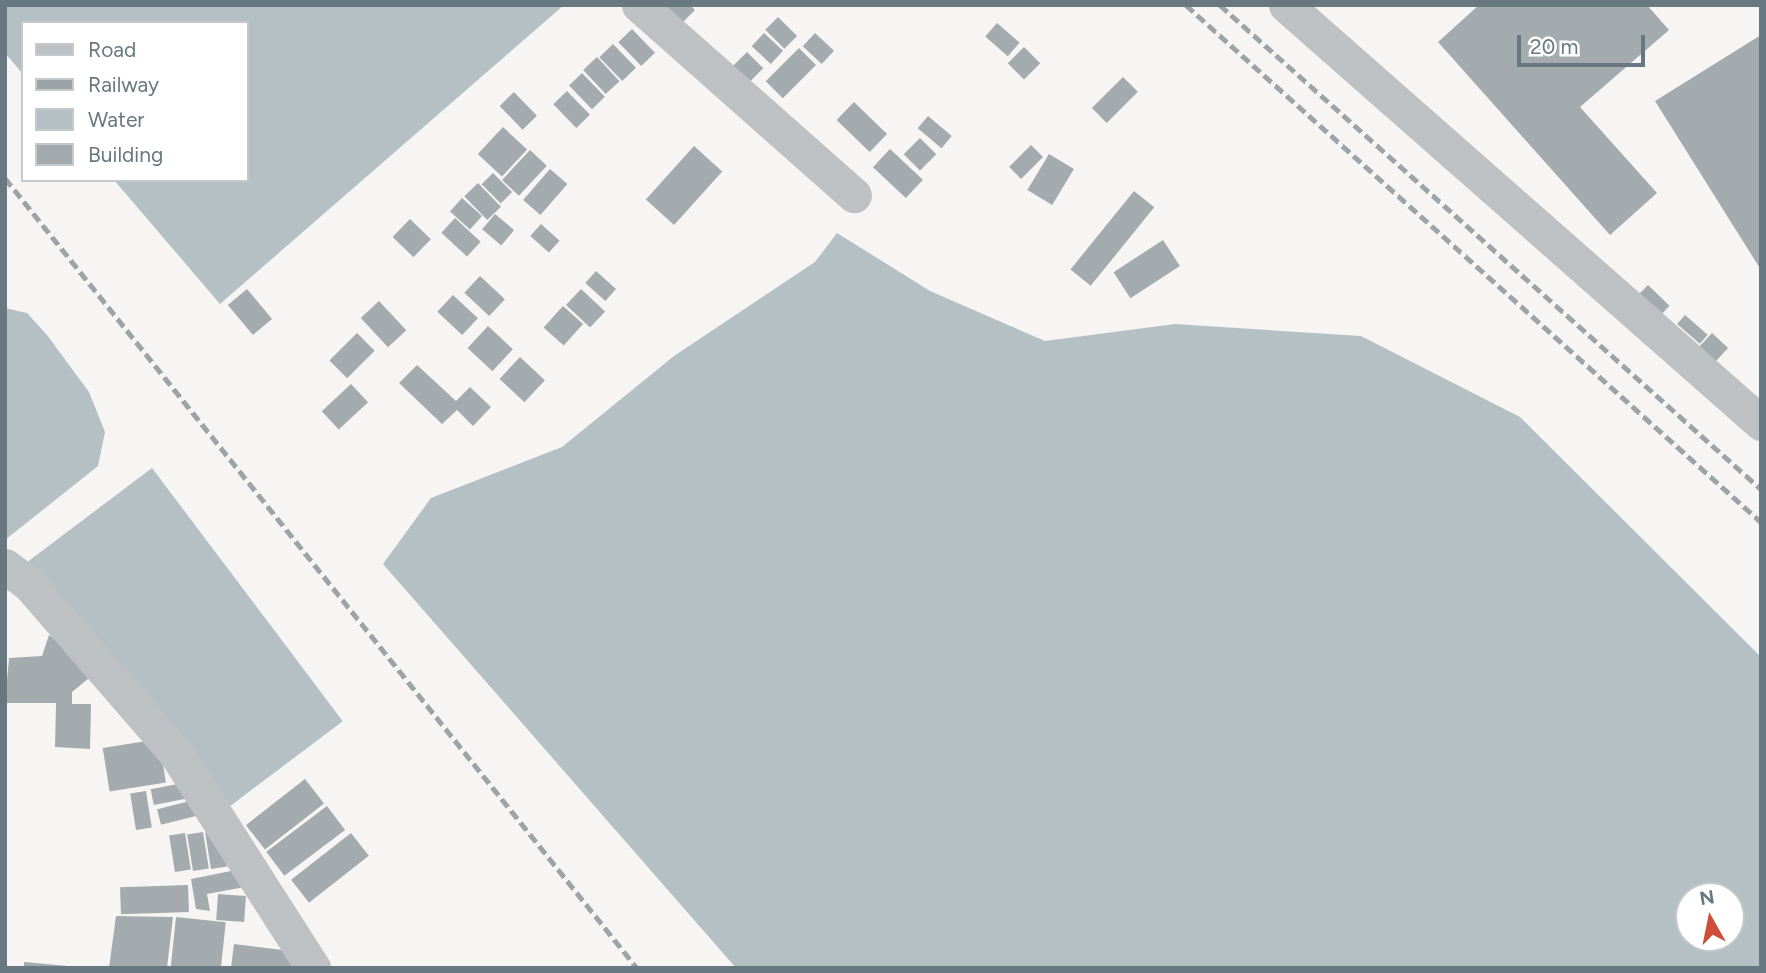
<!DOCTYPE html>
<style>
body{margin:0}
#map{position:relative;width:1766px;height:973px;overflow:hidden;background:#f6f5f3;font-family:Figtree,sans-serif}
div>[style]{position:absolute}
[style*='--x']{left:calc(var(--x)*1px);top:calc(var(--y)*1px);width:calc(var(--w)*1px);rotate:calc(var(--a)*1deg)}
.water>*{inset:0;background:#b4c0c3;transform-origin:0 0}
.building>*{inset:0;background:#a3abaf;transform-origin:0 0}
.street>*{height:35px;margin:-17.5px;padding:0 17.5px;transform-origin:17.5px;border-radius:17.5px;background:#bdc1c4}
.rail>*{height:5px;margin-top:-2.5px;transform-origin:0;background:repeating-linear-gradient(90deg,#9da4a8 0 10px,transparent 0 15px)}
span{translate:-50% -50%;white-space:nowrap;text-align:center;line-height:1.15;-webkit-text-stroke:7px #fff;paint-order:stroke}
.frame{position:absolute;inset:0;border:7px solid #687880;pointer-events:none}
.legend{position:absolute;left:21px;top:21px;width:228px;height:161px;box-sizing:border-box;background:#fff;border:2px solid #c3c9cc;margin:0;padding:9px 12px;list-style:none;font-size:21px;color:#687880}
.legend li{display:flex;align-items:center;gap:14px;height:35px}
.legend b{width:35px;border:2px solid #c3c9cc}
.north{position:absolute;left:1675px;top:882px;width:70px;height:70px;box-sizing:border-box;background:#fff;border:2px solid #c3c9cc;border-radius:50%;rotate:351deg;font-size:19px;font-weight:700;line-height:28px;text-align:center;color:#687880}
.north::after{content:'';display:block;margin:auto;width:24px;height:32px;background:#cf4e3a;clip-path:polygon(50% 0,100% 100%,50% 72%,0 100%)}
.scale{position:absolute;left:1517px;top:35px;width:128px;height:32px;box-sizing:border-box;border:4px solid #687880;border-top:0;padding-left:9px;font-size:21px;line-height:24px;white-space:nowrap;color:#687880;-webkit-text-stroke:5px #fff;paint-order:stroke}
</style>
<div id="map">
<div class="water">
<i style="clip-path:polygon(5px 5px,564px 5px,220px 304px,114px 180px,247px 180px,247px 23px,23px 23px,23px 74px,5px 53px)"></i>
<i style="clip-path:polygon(evenodd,837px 233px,930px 291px,1045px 341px,1175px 324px,1361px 336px,1520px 417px,1761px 657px,1761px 968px,736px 968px,383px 564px,431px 498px,562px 447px,674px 356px,815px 262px,837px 233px,1689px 896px,1731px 896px,1731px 938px,1689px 938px,1689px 896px)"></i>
<i style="clip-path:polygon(5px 308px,27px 313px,47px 335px,89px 392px,105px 432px,98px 466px,5px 540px)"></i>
<i style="left:152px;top:468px;width:317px;height:162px;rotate:53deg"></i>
</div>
<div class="building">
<i style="clip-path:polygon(661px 5px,690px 5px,695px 10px,681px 24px)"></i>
<i style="clip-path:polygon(1479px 5px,1647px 5px,1669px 30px,1580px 107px,1657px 193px,1610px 235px,1438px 42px)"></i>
<i style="left:778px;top:17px;width:27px;height:18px;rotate:45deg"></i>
<i style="left:997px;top:23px;width:30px;height:18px;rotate:41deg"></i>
<i style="left:632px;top:29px;width:33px;height:19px;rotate:46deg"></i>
<i style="left:764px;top:33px;width:26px;height:18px;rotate:43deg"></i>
<i style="left:815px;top:33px;width:26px;height:18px;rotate:43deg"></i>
<i style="clip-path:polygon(1761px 35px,1761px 270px,1655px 101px)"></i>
<i style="left:613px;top:44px;width:33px;height:19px;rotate:46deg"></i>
<i style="left:1024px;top:47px;width:23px;height:23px;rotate:45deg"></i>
<i style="left:799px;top:48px;width:24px;height:47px;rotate:45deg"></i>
<i style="left:747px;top:52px;width:23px;height:23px;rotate:45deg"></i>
<i style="left:597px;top:57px;width:33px;height:19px;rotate:47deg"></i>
<i style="left:582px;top:73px;width:33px;height:18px;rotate:46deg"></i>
<i style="left:1123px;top:77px;width:21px;height:44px;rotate:45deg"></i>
<i style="left:567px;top:91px;width:33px;height:19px;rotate:46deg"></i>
<i style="left:514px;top:92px;width:33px;height:20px;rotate:46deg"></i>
<i style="left:854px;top:102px;width:46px;height:25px;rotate:44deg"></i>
<i style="left:928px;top:116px;width:31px;height:16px;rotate:40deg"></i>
<i style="left:503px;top:127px;width:33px;height:37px;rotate:43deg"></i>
<i style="left:920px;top:138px;width:23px;height:23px;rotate:45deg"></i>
<i style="left:1031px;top:145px;width:17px;height:31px;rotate:45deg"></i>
<i style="left:694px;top:146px;width:38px;height:72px;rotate:42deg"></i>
<i style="left:890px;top:149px;width:45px;height:25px;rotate:43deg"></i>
<i style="left:530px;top:150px;width:23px;height:41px;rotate:43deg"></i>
<i style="left:1049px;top:154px;width:29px;height:42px;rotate:31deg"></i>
<i style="left:550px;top:169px;width:23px;height:41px;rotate:41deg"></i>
<i style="left:493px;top:173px;width:27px;height:16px;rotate:45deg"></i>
<i style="left:478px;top:183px;width:33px;height:19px;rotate:46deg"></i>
<i style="left:1134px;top:191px;width:26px;height:101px;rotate:39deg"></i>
<i style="left:462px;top:198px;width:27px;height:18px;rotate:42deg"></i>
<i style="left:495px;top:214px;width:25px;height:20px;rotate:40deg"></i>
<i style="left:455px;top:218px;width:35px;height:20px;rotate:43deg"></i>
<i style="left:410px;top:219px;width:29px;height:25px;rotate:44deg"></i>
<i style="left:541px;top:224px;width:25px;height:16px;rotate:42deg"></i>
<i style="left:1163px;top:240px;width:31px;height:59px;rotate:57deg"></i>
<i style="left:596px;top:271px;width:27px;height:16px;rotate:42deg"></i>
<i style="left:480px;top:276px;width:34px;height:23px;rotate:43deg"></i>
<i style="left:1648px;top:285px;width:30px;height:21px;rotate:44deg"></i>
<i style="left:247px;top:289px;width:39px;height:25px;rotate:50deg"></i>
<i style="left:581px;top:289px;width:33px;height:22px;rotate:43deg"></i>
<i style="left:453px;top:295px;width:34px;height:23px;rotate:43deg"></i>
<i style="left:379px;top:301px;width:40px;height:25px;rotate:47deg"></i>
<i style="left:563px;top:306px;width:27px;height:29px;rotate:42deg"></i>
<i style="left:1685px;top:315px;width:30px;height:12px;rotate:41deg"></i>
<i style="left:488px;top:326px;width:34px;height:30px;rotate:43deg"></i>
<i style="left:357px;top:333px;width:25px;height:39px;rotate:45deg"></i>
<i style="left:1712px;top:333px;width:22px;height:27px;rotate:43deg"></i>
<i style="left:520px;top:357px;width:34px;height:30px;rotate:43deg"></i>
<i style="clip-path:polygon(417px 365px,456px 401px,470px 387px,491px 407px,473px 426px,457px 410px,442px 424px,399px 383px)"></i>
<i style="left:351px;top:384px;width:25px;height:40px;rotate:47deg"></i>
<i style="clip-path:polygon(49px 635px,100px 669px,72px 692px,72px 704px,91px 704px,90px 749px,55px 747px,56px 703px,5px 703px,9px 658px,42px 656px)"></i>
<i style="left:159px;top:739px;width:44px;height:57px;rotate:81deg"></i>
<i style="left:305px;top:779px;width:31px;height:75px;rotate:52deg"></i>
<i style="left:188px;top:782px;width:16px;height:38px;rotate:79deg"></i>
<i style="left:146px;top:791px;width:37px;height:16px;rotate:81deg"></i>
<i style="left:194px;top:800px;width:16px;height:38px;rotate:76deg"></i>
<i style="left:327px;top:806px;width:30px;height:76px;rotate:53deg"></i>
<i style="left:221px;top:830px;width:37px;height:16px;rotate:81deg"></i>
<i style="left:203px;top:832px;width:37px;height:16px;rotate:81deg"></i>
<i style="left:185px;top:833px;width:37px;height:16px;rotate:81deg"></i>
<i style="left:351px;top:833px;width:29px;height:76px;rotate:52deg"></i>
<i style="clip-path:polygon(241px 869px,245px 887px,207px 894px,210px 911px,196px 909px,191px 879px)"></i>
<i style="left:188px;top:885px;width:27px;height:68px;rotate:88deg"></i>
<i style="left:218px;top:894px;width:28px;height:26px;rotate:4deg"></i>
<i style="clip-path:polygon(116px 916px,173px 917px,167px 968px,109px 968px)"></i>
<i style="left:176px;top:917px;width:50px;height:51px;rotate:6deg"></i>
<i style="clip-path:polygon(234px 944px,299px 952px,298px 968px,231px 968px)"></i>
<i style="clip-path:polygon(24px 962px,68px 966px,68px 968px,24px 968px)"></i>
</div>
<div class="street">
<i style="--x:639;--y:5;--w:287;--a:41.5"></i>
<i style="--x:1286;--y:5;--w:633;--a:41.35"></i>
<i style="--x:5;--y:566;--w:31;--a:37"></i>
<i style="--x:30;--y:585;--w:225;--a:49.1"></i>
<i style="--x:177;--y:755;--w:253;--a:57.4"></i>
</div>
<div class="rail">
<i style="--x:1186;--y:5;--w:773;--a:41.96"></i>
<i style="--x:1220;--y:5;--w:726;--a:41.82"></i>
<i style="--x:5;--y:178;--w:1012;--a:51.34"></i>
</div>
<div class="frame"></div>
<ul class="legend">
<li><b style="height:9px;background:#bdc1c4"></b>Road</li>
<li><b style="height:9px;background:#9da4a8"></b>Railway</li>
<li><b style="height:19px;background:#b4c0c3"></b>Water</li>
<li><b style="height:19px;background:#a3abaf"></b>Building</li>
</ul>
<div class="north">N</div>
<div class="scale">20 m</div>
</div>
